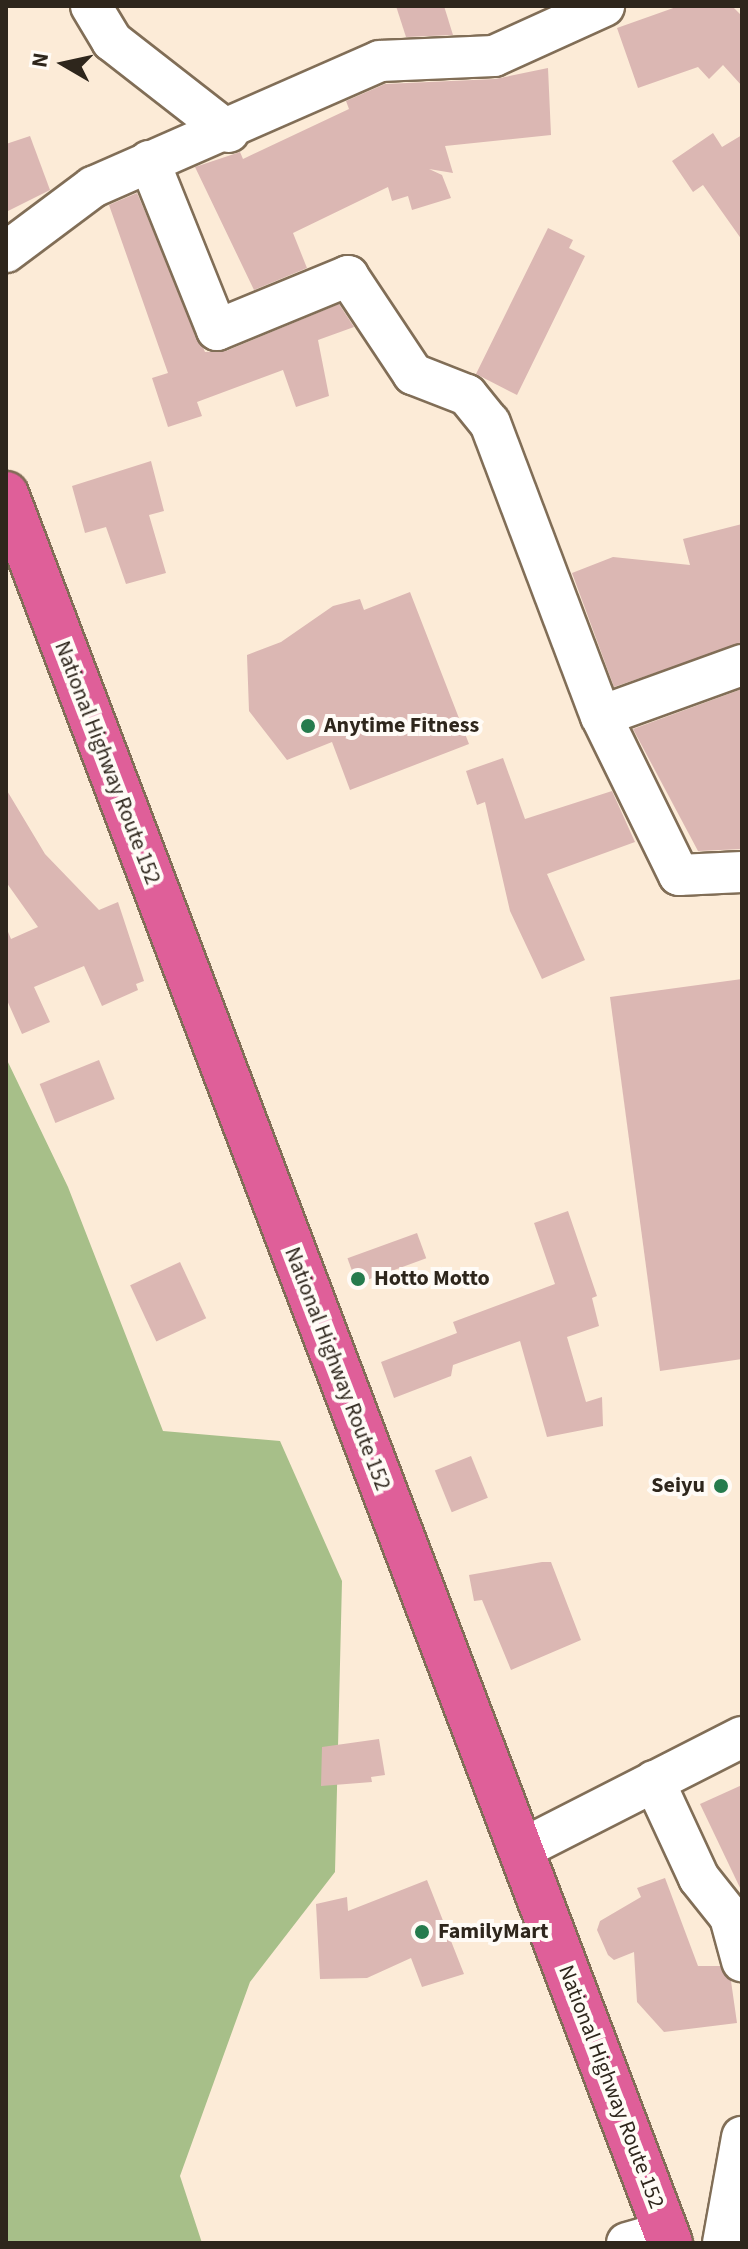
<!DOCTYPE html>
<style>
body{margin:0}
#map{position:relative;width:748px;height:2249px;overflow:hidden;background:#fcebd7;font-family:"Source Sans 3",sans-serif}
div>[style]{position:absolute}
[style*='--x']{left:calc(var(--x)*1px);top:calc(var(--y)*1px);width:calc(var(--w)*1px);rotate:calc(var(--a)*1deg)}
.forest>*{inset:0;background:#a7bf89}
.building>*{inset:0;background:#dbb7b3;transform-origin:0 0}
.roads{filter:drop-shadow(2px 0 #816e57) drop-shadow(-2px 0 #816e57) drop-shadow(0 2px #816e57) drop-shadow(0 -2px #816e57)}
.minor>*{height:40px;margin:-20px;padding:0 20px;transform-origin:20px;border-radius:20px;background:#fff}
.highway>*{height:44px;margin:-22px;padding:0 22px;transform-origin:22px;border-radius:22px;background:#df5f99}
.dots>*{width:22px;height:22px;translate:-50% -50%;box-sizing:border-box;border:4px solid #fffbf6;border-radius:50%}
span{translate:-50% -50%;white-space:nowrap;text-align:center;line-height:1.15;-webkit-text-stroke:8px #fffbf6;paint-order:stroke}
.poi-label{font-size:22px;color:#2e261c;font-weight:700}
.left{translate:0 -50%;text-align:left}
.right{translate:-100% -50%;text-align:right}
.street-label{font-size:22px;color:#2e261c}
.frame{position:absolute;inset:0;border:8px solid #2e261c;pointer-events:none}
.north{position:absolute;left:24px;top:24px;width:80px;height:80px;-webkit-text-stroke:6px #fffbf6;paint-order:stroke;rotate:279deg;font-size:22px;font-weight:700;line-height:32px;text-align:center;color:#2e261c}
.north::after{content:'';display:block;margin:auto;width:28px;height:36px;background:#2e261c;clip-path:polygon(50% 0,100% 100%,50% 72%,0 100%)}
</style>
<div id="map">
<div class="forest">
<i style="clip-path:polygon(6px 1058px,68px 1187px,163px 1431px,280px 1441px,342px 1581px,335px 1872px,250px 1982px,180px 2176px,202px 2243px,6px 2243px)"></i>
</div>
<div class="building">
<i style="clip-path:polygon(396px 6px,444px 6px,453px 35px,406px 37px)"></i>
<i style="clip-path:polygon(679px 6px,732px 6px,742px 16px,742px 86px,723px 65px,709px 79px,698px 67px,638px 88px,617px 28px)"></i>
<i style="clip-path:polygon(548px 68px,551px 135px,445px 146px,453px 173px,429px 169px,442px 175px,451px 198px,412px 210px,408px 196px,392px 201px,388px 187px,293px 233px,307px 268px,254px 290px,195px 167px,240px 152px,243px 159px,349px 109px,346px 101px,385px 84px,495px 79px)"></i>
<i style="clip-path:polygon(713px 133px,722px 147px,742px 135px,742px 240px,703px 185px,693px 192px,672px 161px)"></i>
<i style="clip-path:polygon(30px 136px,50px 190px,6px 212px,6px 144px)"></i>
<i style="clip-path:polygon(137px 193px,205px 352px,226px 351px,339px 304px,354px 327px,318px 340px,329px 396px,296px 407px,283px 370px,197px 402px,202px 416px,168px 427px,152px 378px,168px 373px,109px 205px)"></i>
<i style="clip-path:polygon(548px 228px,573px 240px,569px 248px,585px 256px,517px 395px,476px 374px)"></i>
<i style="clip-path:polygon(151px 461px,164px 511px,149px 515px,166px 573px,126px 584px,106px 527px,85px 533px,72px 486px)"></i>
<i style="clip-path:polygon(742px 524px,742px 643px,614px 687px,572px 573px,613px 557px,690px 565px,683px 539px)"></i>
<i style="clip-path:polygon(410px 592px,469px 744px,350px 790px,332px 742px,287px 760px,249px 711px,247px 655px,281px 642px,333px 606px,360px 599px,364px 610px)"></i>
<i style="clip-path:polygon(742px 689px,742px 849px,698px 851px,633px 729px)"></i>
<i style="clip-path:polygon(503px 758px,525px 819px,612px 791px,635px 842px,547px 874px,585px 960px,542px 979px,510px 911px,485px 802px,477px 805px,466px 771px)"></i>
<i style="clip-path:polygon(6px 789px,45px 854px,99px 910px,118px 902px,144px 981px,136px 984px,138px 990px,102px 1006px,84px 966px,34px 987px,50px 1022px,22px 1034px,6px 998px,6px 927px,11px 939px,38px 927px,6px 882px)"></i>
<i style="clip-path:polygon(742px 979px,742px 1359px,660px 1371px,610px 997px)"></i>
<i style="left:99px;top:1060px;width:42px;height:64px;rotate:68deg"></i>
<i style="clip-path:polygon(568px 1211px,597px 1296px,592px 1298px,599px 1326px,567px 1337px,586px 1402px,602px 1397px,603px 1426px,547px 1437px,520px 1341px,453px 1365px,451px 1376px,394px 1398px,381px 1362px,457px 1333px,453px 1322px,555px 1284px,534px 1223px)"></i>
<i style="left:417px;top:1233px;width:27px;height:74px;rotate:70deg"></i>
<i style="left:180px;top:1262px;width:62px;height:55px;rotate:65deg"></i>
<i style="left:471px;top:1456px;width:45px;height:39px;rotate:68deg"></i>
<i style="clip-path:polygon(542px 1562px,551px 1562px,581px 1640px,511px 1670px,482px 1600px,474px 1601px,469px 1575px)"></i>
<i style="clip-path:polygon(379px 1739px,385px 1775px,371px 1777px,372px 1782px,321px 1786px,322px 1747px)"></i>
<i style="clip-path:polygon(742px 1785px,742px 1892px,700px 1804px)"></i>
<i style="clip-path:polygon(665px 1878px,698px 1966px,720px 1966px,731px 1981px,737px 2023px,664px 2032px,637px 2002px,634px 1952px,614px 1960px,608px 1955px,597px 1930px,600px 1921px,641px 1897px,637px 1888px)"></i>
<i style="clip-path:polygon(427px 1880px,464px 1974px,422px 1987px,411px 1958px,367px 1978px,320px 1979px,316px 1904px,347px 1897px,348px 1911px)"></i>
</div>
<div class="roads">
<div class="minor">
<i style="--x:91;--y:6;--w:41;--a:59"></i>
<i style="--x:112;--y:41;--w:148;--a:37.9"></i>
<i style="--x:149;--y:161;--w:182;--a:68.1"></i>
<i style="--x:217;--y:330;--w:142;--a:-22.4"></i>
<i style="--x:348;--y:276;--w:118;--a:56.4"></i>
<i style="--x:413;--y:374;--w:58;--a:21.3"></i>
<i style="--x:467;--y:395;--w:36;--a:51"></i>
<i style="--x:490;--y:423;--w:313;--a:69.3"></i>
<i style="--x:601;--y:716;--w:177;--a:63.9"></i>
<i style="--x:679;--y:875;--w:63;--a:-2.7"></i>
<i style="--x:6;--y:252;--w:109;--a:-36.8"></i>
<i style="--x:93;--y:187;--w:313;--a:-23.7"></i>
<i style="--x:380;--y:61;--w:114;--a:-2.5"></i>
<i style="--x:494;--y:56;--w:121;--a:-24.4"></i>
<i style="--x:601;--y:716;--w:150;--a:-19.9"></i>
<i style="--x:654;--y:1781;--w:107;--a:65.1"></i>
<i style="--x:699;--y:1878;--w:50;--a:51.5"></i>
<i style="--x:730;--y:1917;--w:46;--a:74.7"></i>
<i style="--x:522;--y:1849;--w:247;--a:-27"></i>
<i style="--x:627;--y:2243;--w:41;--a:-15.8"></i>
<i style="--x:723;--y:2243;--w:108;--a:-79.8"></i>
</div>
<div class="highway">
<i style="--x:6;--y:494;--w:1871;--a:69.21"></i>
</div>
</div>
<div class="dots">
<i style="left:308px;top:726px;background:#267b4d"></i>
<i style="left:358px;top:1279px;background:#267b4d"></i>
<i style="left:721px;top:1486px;background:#267b4d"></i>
<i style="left:422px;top:1932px;background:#267b4d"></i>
</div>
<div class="poi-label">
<span class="left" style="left:324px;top:726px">Anytime Fitness</span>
<span class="left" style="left:374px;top:1279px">Hotto Motto</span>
<span class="right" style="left:705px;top:1486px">Seiyu</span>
<span class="left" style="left:438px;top:1932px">FamilyMart</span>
</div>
<div class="street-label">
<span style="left:107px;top:763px;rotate:69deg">National Highway Route 152</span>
<span style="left:337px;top:1369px;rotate:69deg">National Highway Route 152</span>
<span style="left:611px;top:2087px;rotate:69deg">National Highway Route 152</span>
</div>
<div class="frame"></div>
<div class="north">N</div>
</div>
